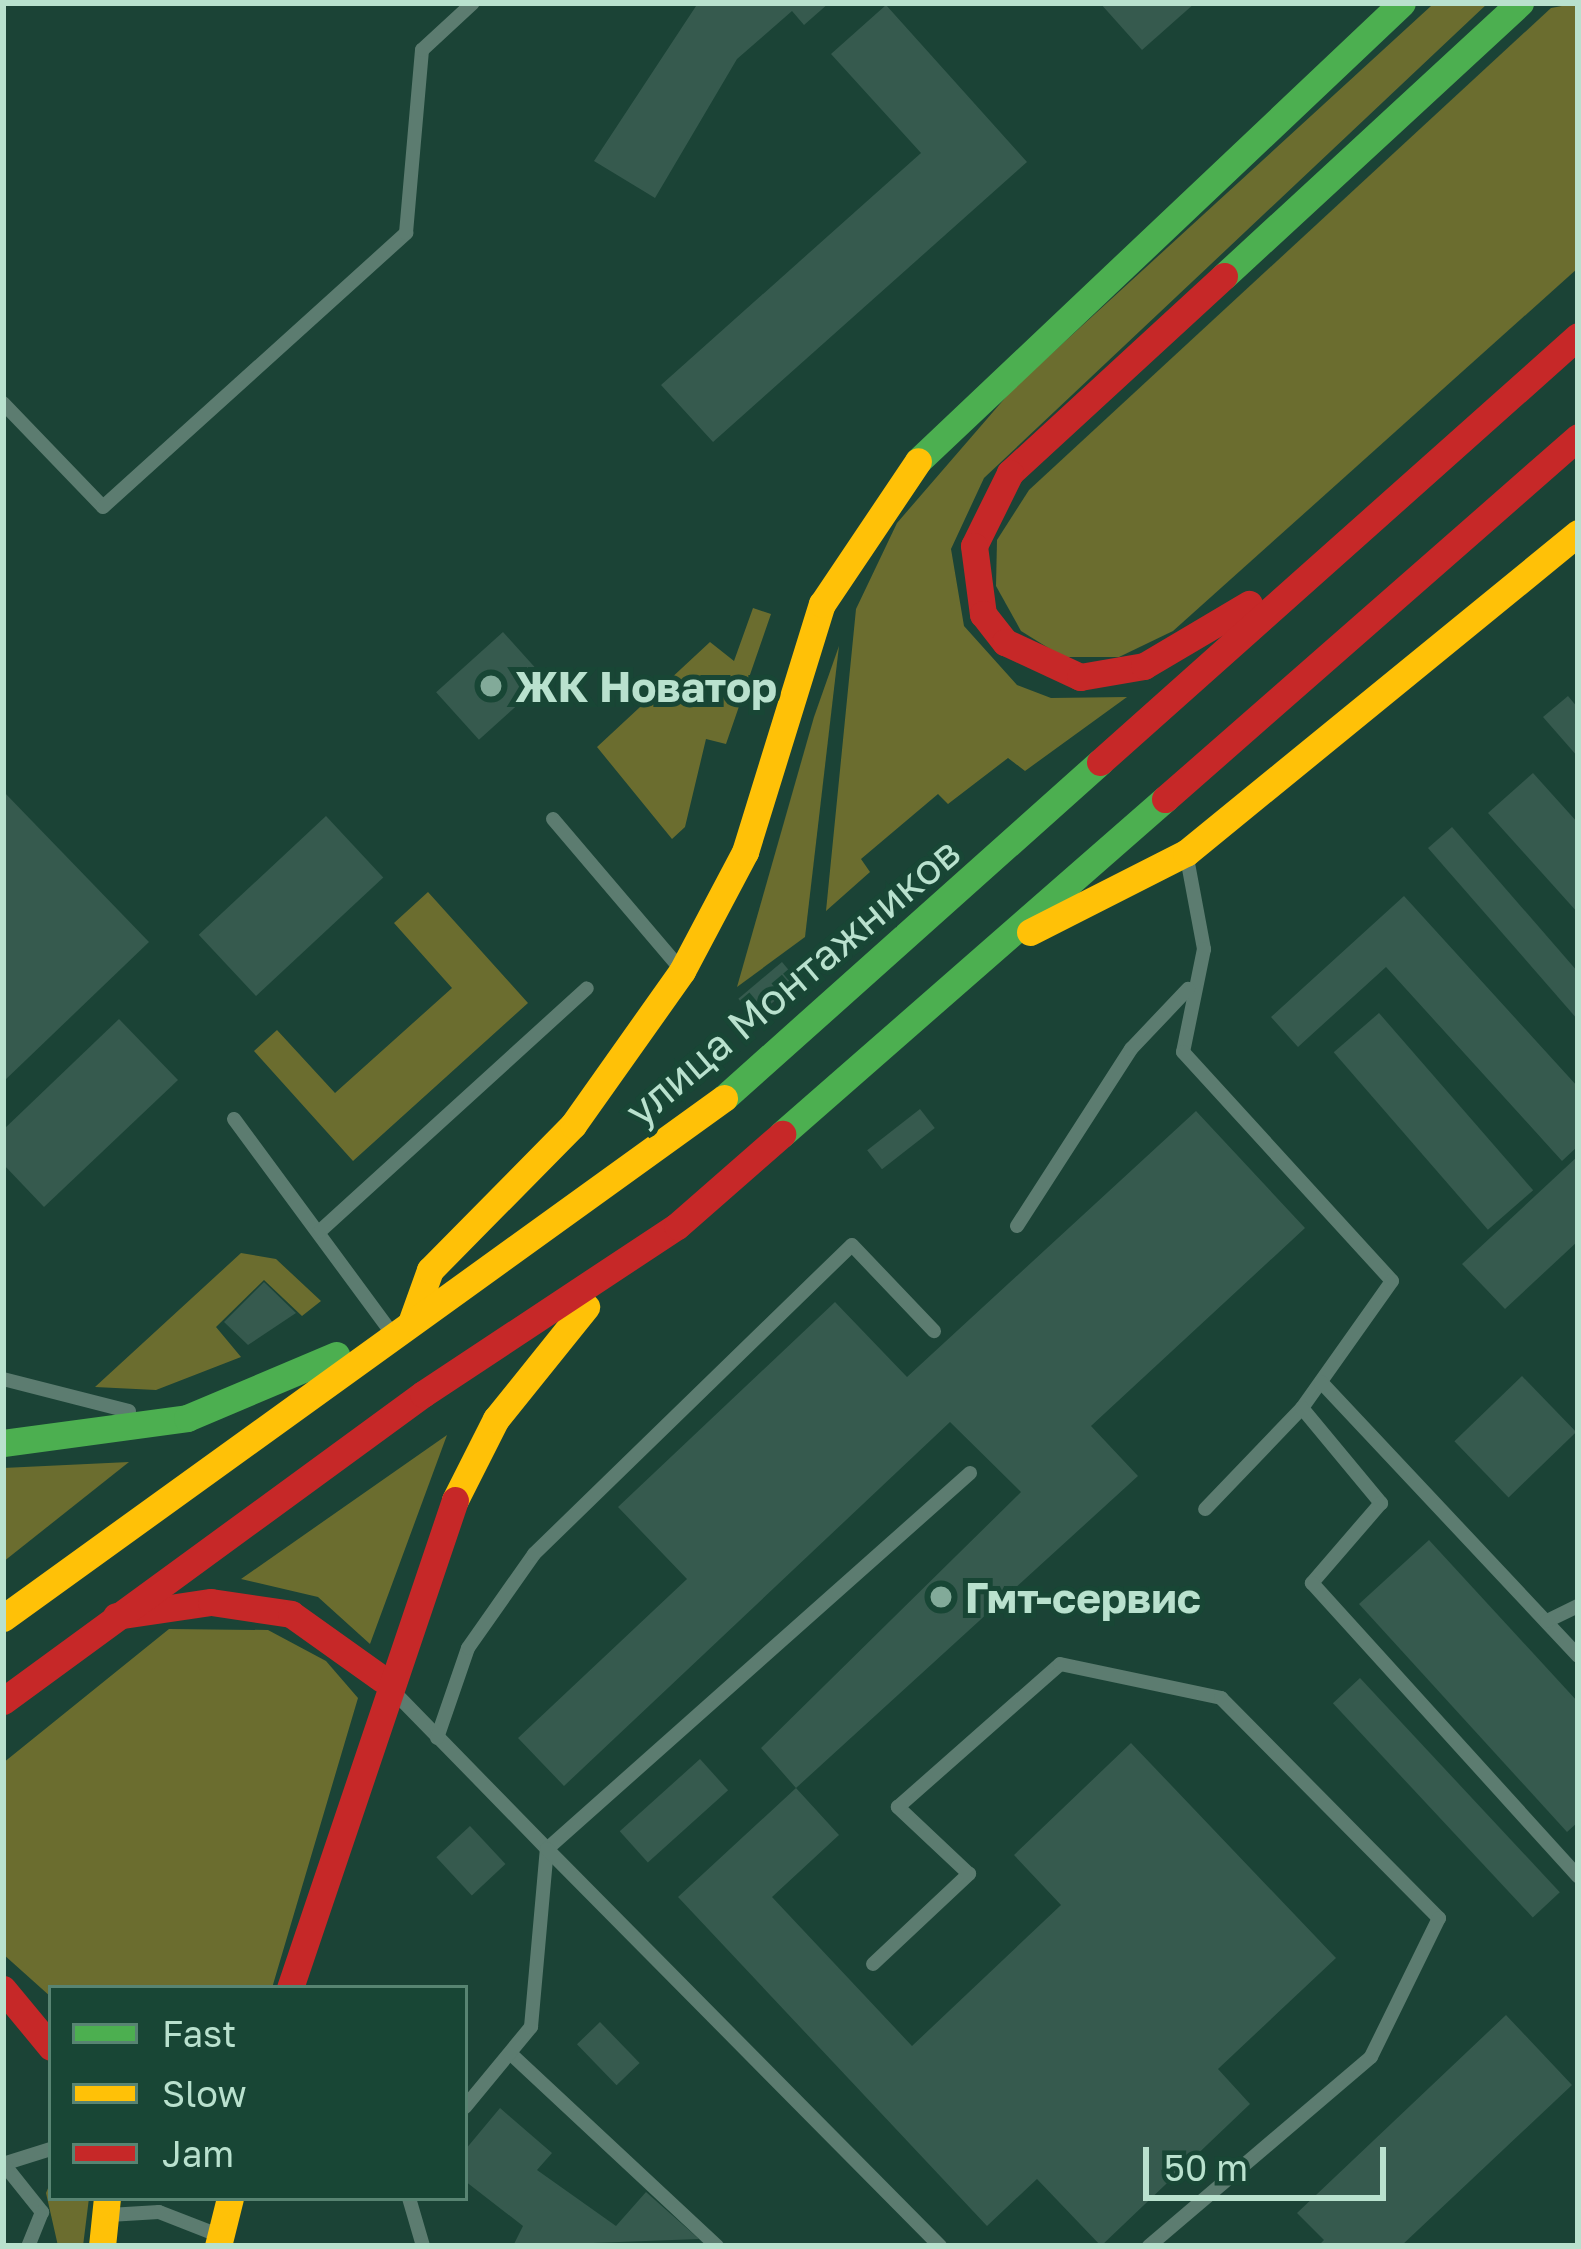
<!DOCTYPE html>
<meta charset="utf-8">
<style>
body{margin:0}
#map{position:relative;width:1581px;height:2249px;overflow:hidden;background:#1b4336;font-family:"Golos Text",sans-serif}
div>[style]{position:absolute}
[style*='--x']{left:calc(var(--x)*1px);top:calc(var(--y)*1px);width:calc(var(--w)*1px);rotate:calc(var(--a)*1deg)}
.green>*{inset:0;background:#6b6d2f}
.building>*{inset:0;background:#365a4e;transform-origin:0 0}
.lane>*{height:14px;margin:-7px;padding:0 7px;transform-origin:7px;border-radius:7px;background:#5c7c70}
.fast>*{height:27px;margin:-13.5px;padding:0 13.5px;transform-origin:13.5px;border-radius:13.5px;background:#4caf50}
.slow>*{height:27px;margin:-13.5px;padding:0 13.5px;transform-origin:13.5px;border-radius:13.5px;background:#ffc107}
.jam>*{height:27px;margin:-13.5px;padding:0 13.5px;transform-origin:13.5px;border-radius:13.5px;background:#c62828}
.dots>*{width:33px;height:33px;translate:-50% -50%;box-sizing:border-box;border:6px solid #184635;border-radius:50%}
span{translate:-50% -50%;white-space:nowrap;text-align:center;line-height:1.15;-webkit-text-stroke:10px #184635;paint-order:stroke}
.poi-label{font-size:42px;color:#b9e1ce;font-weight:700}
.left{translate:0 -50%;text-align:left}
.street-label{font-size:42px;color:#b9e1ce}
.frame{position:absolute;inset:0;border:6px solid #b9e1ce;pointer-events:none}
.legend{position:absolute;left:48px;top:1985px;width:420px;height:216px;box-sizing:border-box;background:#184635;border:3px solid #588472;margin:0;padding:15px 21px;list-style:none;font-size:36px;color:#b9e1ce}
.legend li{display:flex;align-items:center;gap:24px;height:60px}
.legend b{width:60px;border:3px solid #588472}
.scale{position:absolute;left:1143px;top:2147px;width:243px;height:54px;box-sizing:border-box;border:6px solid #b9e1ce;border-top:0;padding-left:15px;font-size:36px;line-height:42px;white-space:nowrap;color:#b9e1ce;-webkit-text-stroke:9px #184635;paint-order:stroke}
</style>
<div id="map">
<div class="green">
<i style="clip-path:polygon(1488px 3px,984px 478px,951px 549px,964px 626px,1017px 685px,1051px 698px,1127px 697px,1025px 771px,1008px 758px,948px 804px,938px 794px,861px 859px,870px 872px,826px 911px,856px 609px,897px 523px,1012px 390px,1431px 6px)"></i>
<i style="clip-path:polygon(1578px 3px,1578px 268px,1173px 631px,1119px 657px,1063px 657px,1021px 631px,996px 586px,997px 540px,1029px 490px,1551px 8px)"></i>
<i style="clip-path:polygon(753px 608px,771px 614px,726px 744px,706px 739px,685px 827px,672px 839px,597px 747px,710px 642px,734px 661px)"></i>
<i style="clip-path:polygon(839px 646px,805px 937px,737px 987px,814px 717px)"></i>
<i style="clip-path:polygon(428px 892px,528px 1003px,353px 1161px,254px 1051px,277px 1030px,335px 1093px,452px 988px,394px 923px)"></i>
<i style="clip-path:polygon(241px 1253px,276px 1259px,321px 1301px,302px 1316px,264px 1280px,216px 1327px,241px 1357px,156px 1390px,95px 1387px)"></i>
<i style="clip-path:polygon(447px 1435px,370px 1644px,318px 1597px,241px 1579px)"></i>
<i style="clip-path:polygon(129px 1462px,3px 1562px,3px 1468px)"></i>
<i style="clip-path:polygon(169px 1629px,268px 1630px,326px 1661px,358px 1698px,272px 1988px,51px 1988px,51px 1997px,3px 1954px,3px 1763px)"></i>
<i style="clip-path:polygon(51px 2181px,51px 2198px,89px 2198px,83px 2246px,58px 2246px,46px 2193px)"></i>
</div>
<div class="building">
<i style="clip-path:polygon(698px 3px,829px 3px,804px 25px,792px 11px,737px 59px,655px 198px,594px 161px)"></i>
<i style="clip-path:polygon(1100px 3px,1195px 3px,1142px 50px)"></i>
<i style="clip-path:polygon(886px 5px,1027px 162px,713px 442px,661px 385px,921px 153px,831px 54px)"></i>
<i style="left:503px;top:632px;width:64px;height:90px;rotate:48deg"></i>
<i style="clip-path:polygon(1568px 696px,1578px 708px,1578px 757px,1543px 717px)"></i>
<i style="clip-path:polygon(1533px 773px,1578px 823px,1578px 913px,1488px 813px)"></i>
<i style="clip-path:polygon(3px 791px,149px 942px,3px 1082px)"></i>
<i style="left:326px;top:816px;width:84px;height:174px;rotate:47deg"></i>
<i style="clip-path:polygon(1452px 827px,1578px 972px,1578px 1020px,1428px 848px)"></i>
<i style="clip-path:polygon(1404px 896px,1578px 1087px,1578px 1146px,1562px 1161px,1386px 967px,1298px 1047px,1271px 1017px)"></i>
<i style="left:782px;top:962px;width:25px;height:57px;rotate:50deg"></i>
<i style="left:1379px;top:1013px;width:235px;height:60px;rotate:49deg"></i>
<i style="clip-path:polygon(119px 1019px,178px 1080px,44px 1207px,3px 1164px,3px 1130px)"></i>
<i style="left:920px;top:1109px;width:24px;height:67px;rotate:52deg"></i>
<i style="clip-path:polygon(1196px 1111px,1305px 1228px,1091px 1426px,1138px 1476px,796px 1788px,761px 1748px,1021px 1492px,950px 1422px,564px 1786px,518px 1738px,687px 1579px,618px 1507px,835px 1302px,907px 1377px)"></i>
<i style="clip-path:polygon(1578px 1156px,1578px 1241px,1505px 1309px,1462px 1264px)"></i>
<i style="clip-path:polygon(264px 1282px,296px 1313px,248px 1345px,224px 1322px)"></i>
<i style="left:1522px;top:1376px;width:78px;height:94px;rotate:46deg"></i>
<i style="clip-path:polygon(1429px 1540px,1578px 1702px,1578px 1822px,1567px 1832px,1359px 1604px)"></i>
<i style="left:1360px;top:1678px;width:293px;height:37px;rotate:47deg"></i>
<i style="clip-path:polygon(1131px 1743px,1336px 1958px,1218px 2069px,1250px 2104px,1101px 2246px,1037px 2179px,987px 2226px,678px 1897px,796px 1788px,839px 1835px,772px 1897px,912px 2046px,1061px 1905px,1014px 1855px)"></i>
<i style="left:700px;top:1759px;width:42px;height:108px;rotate:48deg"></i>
<i style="left:470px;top:1826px;width:52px;height:46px;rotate:47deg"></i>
<i style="clip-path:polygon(1506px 2015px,1572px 2085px,1401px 2246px,1318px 2246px,1324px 2240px,1297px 2213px)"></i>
<i style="left:600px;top:2022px;width:57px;height:32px;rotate:46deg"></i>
<i style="clip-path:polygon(500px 2108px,552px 2153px,537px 2170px,616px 2226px,646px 2192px,699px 2239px,513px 2246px,523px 2226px,465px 2181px,465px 2150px)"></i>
</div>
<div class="lane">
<i style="--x:3;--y:403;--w:144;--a:46.1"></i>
<i style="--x:103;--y:507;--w:409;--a:-42.1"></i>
<i style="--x:406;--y:233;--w:184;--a:-85"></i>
<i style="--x:422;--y:50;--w:69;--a:-42.7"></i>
<i style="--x:553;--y:819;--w:194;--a:49.6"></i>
<i style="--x:1187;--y:858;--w:93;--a:79.4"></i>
<i style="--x:1204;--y:949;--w:105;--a:101.5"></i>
<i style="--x:1183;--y:1052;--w:310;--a:47.6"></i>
<i style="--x:1392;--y:1281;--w:156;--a:125.3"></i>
<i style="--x:1302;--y:1408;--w:140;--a:133.8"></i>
<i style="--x:234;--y:1119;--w:265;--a:53.6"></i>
<i style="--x:1017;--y:1226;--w:211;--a:-57.2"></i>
<i style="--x:1131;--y:1049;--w:83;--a:-46.5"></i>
<i style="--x:319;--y:1232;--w:362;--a:-42.3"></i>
<i style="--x:3;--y:1379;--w:130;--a:14.3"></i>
<i style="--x:1321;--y:1382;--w:376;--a:46.8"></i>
<i style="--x:1302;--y:1408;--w:124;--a:50.3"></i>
<i style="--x:1381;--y:1503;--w:106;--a:130.8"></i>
<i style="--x:1312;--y:1583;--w:396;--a:47.8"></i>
<i style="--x:1547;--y:1621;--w:34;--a:-26"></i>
<i style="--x:394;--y:1692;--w:219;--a:45.7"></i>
<i style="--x:547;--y:1849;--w:566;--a:-41.63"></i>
<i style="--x:437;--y:1738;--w:95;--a:-71"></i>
<i style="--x:468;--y:1648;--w:115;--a:-54.9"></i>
<i style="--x:534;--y:1554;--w:443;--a:-44.2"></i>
<i style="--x:852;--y:1245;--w:119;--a:46.4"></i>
<i style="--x:873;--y:1964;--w:132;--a:-43.2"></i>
<i style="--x:969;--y:1874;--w:98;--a:-136.7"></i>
<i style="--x:898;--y:1807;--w:216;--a:-41.4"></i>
<i style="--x:1060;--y:1664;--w:165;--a:11.9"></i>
<i style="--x:1221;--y:1698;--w:310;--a:45.3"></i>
<i style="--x:1439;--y:1918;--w:155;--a:116.1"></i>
<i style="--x:1371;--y:2057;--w:292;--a:139.6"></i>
<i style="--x:511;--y:2054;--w:282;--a:43"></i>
<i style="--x:465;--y:2107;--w:104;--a:-50.5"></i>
<i style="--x:531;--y:2027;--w:179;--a:-84.9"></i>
<i style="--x:547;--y:1849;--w:559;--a:45.29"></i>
<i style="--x:3;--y:2164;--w:50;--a:-17.4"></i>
<i style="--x:6;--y:2167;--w:58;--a:51.3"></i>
<i style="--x:42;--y:2212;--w:37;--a:112"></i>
<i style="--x:409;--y:2198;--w:50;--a:73.7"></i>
<i style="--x:109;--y:2215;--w:50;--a:-3.4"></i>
<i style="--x:159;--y:2212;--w:63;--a:21.3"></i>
</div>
<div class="fast">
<i style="--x:1224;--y:276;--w:403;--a:-42.7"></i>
<i style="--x:918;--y:461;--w:666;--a:-43.42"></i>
<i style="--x:724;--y:1098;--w:504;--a:-41.78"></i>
<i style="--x:782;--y:1134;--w:509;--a:-41.18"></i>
<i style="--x:3;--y:1443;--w:186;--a:-7.7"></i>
<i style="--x:187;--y:1418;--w:162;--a:-22.9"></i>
</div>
<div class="slow">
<i style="--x:1030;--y:932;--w:175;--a:-26.9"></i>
<i style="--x:1186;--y:853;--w:506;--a:-39.23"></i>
<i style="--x:412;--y:1320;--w:53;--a:-70.2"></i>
<i style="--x:430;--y:1270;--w:204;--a:-45.4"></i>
<i style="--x:573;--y:1125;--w:189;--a:-54.7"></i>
<i style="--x:682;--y:971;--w:135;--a:-62.1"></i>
<i style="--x:745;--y:852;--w:260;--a:-72.8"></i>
<i style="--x:822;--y:604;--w:172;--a:-56.1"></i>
<i style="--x:455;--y:1500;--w:91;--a:-63.2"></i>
<i style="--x:496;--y:1419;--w:144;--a:-51.2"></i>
<i style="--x:3;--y:1618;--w:889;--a:-35.8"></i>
<i style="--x:102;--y:2246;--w:48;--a:-84.1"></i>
<i style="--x:218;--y:2246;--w:49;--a:-76"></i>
</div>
<div class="jam">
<i style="--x:1224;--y:276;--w:291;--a:137.4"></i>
<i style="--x:1010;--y:473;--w:81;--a:116.3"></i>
<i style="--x:974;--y:546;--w:69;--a:82.5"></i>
<i style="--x:983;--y:614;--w:36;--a:52"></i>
<i style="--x:1005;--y:642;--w:83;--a:25"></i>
<i style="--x:1080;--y:677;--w:65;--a:-9.8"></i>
<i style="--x:1144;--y:666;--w:122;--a:-30.6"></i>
<i style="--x:1100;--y:762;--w:640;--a:-41.71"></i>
<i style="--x:1165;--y:799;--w:549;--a:-41.23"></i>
<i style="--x:116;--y:1616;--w:96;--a:-8.4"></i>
<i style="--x:211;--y:1602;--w:81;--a:8.5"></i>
<i style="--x:291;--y:1614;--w:112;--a:35.5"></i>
<i style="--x:3;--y:1701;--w:520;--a:-36.17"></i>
<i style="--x:423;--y:1394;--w:305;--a:-33.5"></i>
<i style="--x:677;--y:1226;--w:140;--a:-41.2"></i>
<i style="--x:290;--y:1988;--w:515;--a:-71.32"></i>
<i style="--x:3;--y:1989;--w:75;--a:50.4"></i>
</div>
<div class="dots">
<i style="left:491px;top:686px;background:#82aa99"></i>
<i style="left:941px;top:1597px;background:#82aa99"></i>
</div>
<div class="poi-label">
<span class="left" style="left:515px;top:686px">ЖК Новатор</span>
<span class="left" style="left:965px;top:1597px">Гмт-сервис</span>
</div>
<div class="street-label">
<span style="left:792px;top:981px;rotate:-40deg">улица Монтажников</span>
</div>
<div class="frame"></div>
<ul class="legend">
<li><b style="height:15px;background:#4caf50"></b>Fast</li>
<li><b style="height:15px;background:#ffc107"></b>Slow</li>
<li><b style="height:15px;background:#c62828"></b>Jam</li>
</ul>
<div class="scale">50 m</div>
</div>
